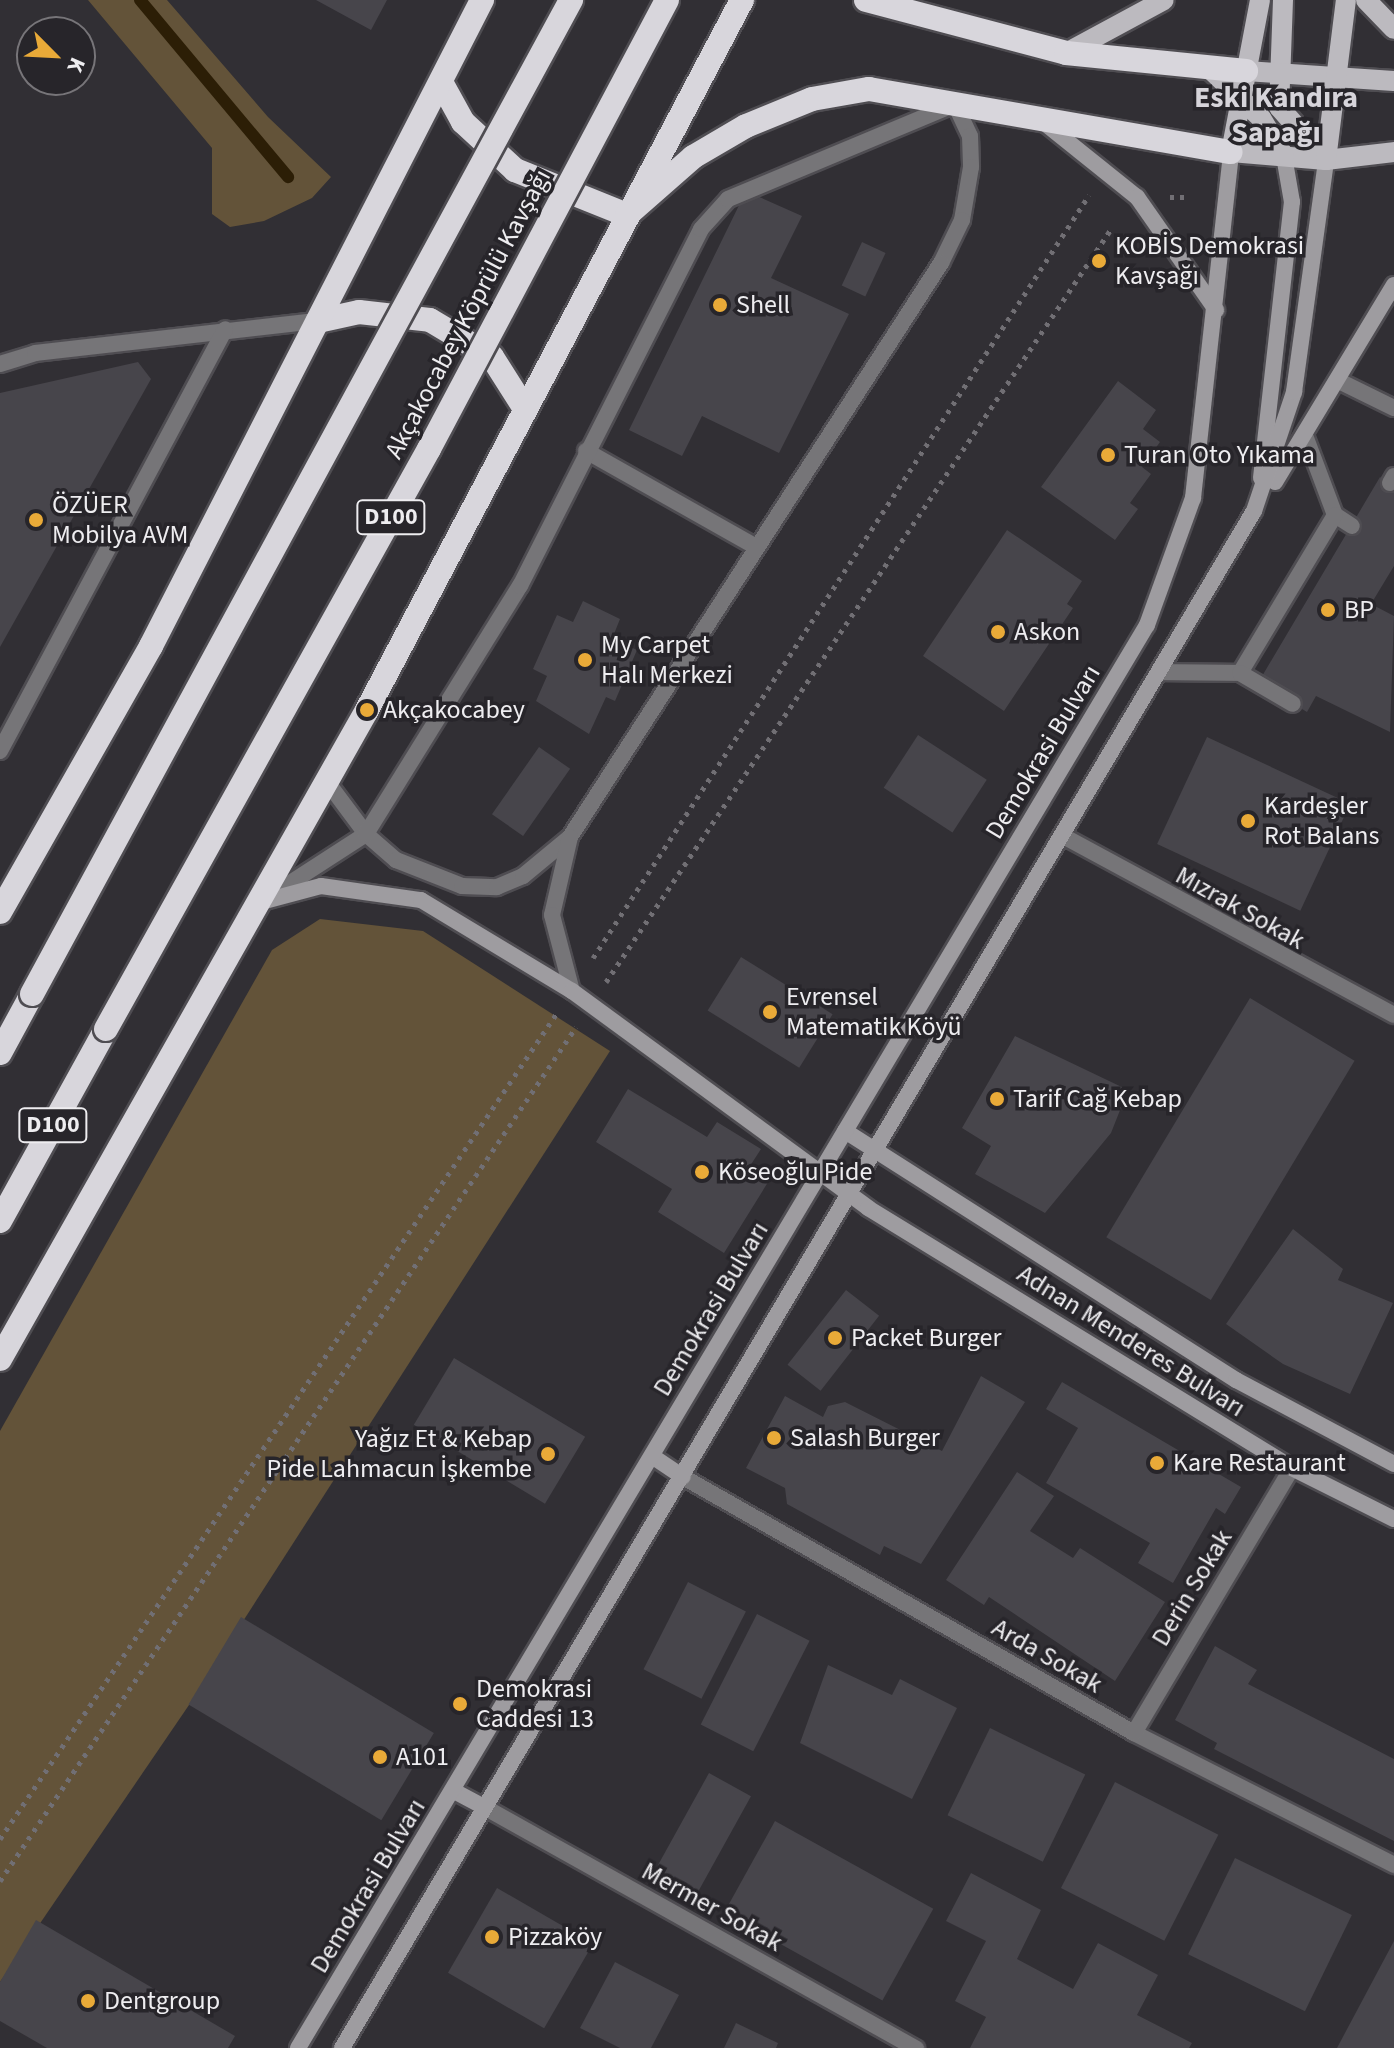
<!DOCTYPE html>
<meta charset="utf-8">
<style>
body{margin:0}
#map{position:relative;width:1394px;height:2048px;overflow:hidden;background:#312f34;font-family:"Source Sans 3",sans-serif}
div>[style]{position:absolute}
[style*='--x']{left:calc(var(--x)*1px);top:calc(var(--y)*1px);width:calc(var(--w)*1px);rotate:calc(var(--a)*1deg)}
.green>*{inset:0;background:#635339}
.stream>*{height:12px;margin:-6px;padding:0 6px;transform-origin:6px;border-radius:6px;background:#2c1e06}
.building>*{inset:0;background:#47454b;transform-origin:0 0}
.path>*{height:5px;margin-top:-2.5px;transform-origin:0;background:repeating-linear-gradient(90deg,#716f74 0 4px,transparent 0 10px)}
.roads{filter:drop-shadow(2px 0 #4f4d52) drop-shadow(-2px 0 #4f4d52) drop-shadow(0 2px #4f4d52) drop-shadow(0 -2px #4f4d52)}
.lane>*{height:16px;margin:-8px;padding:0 8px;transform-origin:8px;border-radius:8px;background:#767578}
.street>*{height:16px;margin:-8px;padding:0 8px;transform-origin:8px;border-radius:8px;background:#767578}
.secondary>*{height:16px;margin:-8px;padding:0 8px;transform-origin:8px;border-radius:8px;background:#9e9ca0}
.primary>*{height:20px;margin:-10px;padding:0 10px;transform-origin:10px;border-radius:10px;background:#bcbabf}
.highway>*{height:24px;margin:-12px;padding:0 12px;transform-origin:12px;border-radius:12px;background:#d8d6dc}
.bridges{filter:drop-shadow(2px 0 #4f4d52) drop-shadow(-2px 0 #4f4d52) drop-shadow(0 2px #4f4d52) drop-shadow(0 -2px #4f4d52)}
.highway-bridge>*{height:24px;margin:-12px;padding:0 12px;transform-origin:12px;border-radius:12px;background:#d8d6dc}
.dots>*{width:22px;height:22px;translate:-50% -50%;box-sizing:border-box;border:4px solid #27252a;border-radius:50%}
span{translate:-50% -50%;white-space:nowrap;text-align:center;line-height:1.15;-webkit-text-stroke:7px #27252a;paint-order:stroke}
.shield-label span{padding:2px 6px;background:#27252a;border:2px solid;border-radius:6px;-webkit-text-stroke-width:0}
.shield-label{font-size:24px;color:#eeedf0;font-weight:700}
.poi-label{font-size:26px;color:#eeedf0}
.left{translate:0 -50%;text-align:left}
.right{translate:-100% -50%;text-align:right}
.street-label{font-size:26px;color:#eeedf0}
.quarter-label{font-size:30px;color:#d6d4da;font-weight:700}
.north{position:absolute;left:16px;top:16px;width:80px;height:80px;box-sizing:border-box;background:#27252a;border:2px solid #777579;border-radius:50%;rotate:114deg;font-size:22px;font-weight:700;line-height:32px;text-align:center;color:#eeedf0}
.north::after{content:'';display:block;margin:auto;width:28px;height:36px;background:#e9aa38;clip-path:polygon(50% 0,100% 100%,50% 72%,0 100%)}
</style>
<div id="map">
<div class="green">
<i style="clip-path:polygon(88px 0,167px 0,268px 117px,331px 177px,312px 198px,264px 221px,230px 227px,212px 214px,212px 148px)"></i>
<i style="clip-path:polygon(320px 919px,423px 931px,610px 1051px,189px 1705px,0 1982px,0 1431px,272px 950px)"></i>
</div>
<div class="stream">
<i style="--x:140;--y:0;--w:231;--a:50.1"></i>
</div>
<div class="building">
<i style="clip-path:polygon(316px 0,387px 0,371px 30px)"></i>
<i style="clip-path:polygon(746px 191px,802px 216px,771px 278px,849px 314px,779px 453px,702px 416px,682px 456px,629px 430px)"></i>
<i style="left:862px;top:242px;width:26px;height:48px;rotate:25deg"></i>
<i style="clip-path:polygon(138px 362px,151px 379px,0 647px,0 393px)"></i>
<i style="clip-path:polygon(1118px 381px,1156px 410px,1143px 429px,1160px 442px,1142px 467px,1151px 474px,1130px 503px,1138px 509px,1115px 540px,1041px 487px)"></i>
<i style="clip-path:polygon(1380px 477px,1394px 486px,1394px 566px,1371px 604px,1394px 616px,1390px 732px,1316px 696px,1307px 712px,1258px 683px)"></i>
<i style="clip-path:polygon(1007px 530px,1082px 581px,1067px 604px,1073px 608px,1004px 711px,923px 656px)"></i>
<i style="clip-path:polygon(583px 601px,620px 619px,612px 639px,637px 650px,615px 701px,606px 697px,589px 734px,536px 701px,547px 676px,533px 669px,557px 615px,573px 622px)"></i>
<i style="left:918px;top:735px;width:82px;height:63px;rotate:33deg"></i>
<i style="left:1207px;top:737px;width:158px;height:118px;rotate:25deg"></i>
<i style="left:539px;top:747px;width:38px;height:82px;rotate:35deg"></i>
<i style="left:741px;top:957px;width:108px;height:63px;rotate:32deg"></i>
<i style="left:1250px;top:998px;width:122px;height:279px;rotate:31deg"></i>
<i style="clip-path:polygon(1015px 1036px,1128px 1090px,1111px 1133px,1045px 1213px,975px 1174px,991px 1146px,962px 1128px)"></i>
<i style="clip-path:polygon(628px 1089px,707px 1137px,717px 1122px,761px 1149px,750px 1166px,770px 1179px,724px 1253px,658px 1212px,672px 1189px,596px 1142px)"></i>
<i style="clip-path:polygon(1293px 1229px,1343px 1269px,1338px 1280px,1393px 1303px,1350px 1394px,1283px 1364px,1226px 1324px)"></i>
<i style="left:846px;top:1290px;width:42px;height:95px;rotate:38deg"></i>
<i style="left:454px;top:1358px;width:153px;height:78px;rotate:31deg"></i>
<i style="clip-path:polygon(981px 1376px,1025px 1402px,921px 1564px,884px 1546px,880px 1555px,787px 1504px,785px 1488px,746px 1468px,785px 1396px,823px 1417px,828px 1406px,845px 1402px,942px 1451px)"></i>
<i style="clip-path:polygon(1062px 1382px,1241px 1487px,1225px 1514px,1216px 1508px,1173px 1583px,1138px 1563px,1150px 1543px,1046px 1483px,1078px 1428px,1046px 1409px)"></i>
<i style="clip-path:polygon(1017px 1472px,1054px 1496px,1030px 1531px,1073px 1558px,1080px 1548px,1165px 1602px,1115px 1681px,989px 1597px,984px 1605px,946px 1580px)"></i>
<i style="left:688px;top:1582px;width:65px;height:98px;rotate:27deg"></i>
<i style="left:757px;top:1614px;width:59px;height:124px;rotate:27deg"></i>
<i style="left:241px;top:1617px;width:225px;height:102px;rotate:31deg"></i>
<i style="clip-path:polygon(1215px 1646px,1257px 1670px,1248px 1684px,1394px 1759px,1394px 1841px,1214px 1749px,1217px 1743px,1175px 1720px)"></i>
<i style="clip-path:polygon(828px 1665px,892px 1695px,900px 1679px,957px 1708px,912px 1799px,800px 1743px)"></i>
<i style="left:990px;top:1728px;width:106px;height:97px;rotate:26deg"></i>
<i style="left:709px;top:1773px;width:48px;height:112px;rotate:29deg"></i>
<i style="left:1115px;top:1782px;width:116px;height:119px;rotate:27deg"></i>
<i style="left:775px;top:1821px;width:181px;height:105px;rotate:29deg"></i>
<i style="left:1235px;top:1858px;width:130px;height:107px;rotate:26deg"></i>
<i style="clip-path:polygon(971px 1873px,1041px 1910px,1017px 1959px,1073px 1989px,1098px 1943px,1158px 1975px,1137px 2015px,1192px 2043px,1189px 2048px,970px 2048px,986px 2017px,955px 2001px,986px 1941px,946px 1921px)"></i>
<i style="left:497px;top:1888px;width:111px;height:98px;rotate:30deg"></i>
<i style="clip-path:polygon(36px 1920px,235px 2036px,228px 2048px,47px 2048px,0 2021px,0 1982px)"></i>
<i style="clip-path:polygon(1394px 1941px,1394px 2048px,1337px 2048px)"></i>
<i style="clip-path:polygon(615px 1962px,679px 1995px,651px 2048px,620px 2048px,580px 2028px)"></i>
<i style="clip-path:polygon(736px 2023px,778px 2043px,776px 2048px,724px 2048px)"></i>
</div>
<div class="path">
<i style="--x:1170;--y:197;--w:15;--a:0"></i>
<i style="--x:593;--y:958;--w:910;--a:-56.97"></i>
<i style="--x:606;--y:982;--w:907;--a:-56.15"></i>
<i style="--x:0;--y:1839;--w:996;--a:-56.01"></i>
<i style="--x:0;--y:1881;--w:1030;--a:-56"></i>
</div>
<div class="roads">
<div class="lane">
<i style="--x:0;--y:364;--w:37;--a:-17"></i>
<i style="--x:35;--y:353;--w:285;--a:-6.5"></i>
<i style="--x:1306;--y:438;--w:82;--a:69.4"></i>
<i style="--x:1335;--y:515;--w:20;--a:33"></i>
<i style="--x:586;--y:451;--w:192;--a:29.4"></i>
<i style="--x:1390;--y:483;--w:8;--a:-60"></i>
<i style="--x:1161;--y:672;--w:79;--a:0.7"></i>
<i style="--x:1240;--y:673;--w:184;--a:-59"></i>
<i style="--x:1240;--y:673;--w:61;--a:30.3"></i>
<i style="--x:0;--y:751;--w:478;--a:-61.9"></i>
<i style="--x:325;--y:779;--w:69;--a:53.3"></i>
<i style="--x:366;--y:834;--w:40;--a:41"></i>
<i style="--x:396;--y:860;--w:71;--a:21.5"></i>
<i style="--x:462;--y:886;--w:35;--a:2"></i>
<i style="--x:497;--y:887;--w:28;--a:-23"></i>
<i style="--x:523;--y:876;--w:60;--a:-39.6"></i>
<i style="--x:264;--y:900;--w:121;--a:-32.9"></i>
<i style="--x:366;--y:834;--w:292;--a:-58.2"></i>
<i style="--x:520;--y:586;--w:400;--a:-63.1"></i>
<i style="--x:701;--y:229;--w:40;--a:-48"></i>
<i style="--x:728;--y:199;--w:246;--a:-22.7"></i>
<i style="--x:955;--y:104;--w:35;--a:65"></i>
<i style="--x:970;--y:136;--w:31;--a:88"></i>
<i style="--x:971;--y:167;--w:54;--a:99.6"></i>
<i style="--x:962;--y:220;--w:48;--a:116"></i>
<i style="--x:941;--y:263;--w:683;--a:122.88"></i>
<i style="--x:570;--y:837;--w:80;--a:103"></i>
<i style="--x:552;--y:915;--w:79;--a:75.3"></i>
</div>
<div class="street">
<i style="--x:1341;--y:382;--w:59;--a:26.1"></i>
<i style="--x:1065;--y:837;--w:374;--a:28.4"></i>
<i style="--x:683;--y:1477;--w:519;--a:29.58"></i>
<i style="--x:1134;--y:1733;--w:292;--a:26.9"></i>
<i style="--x:1134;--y:1733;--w:309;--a:-59.2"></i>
<i style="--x:484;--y:1807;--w:495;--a:29.2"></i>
</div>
<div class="secondary">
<i style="--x:1047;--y:125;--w:115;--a:38.7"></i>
<i style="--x:1137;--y:197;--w:138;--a:55"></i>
<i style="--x:1261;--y:478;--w:278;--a:-83.6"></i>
<i style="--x:1292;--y:202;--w:47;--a:-99.9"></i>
<i style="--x:1275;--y:482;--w:230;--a:-58.9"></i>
<i style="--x:261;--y:902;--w:62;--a:-14.9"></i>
<i style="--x:321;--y:886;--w:101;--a:8"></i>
<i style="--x:421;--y:900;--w:176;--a:31.1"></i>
<i style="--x:572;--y:991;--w:367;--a:36.2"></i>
<i style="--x:868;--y:1208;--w:497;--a:31.5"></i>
<i style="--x:1292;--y:1468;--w:114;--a:26.6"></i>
<i style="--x:845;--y:1131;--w:464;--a:32.5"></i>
<i style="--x:1236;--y:1380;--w:179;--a:28"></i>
<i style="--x:652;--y:1456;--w:37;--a:34"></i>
<i style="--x:454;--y:1791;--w:34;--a:28"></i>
<i style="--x:298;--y:2048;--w:1657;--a:-59.18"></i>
<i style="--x:1147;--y:625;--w:135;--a:-70.1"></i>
<i style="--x:1193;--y:498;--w:348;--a:-83.7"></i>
<i style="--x:342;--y:2048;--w:1787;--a:-59.32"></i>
<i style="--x:1254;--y:511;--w:126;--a:-71.4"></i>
<i style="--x:1294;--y:392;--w:234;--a:-82.1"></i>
</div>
<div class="primary">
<i style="--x:1260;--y:0;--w:155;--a:100.8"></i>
<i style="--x:1231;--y:152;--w:95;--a:4.8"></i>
<i style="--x:1326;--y:160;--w:68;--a:-6.7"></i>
<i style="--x:1283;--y:0;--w:107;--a:92.1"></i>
<i style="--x:1279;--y:107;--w:71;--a:48.4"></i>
<i style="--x:1366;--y:0;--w:40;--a:46"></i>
<i style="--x:1066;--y:53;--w:111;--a:-28.4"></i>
<i style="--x:1209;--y:68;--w:72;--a:43.9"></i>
<i style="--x:1261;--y:118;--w:44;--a:58.8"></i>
<i style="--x:1246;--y:71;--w:148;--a:3.9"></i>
<i style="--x:1326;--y:160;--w:161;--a:-82.9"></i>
</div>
<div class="highway">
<i style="--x:866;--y:0;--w:207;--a:14.8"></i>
<i style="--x:1066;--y:53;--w:181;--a:5.7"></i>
<i style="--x:441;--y:82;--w:46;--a:61.2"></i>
<i style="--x:463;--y:122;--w:71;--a:42.7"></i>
<i style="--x:515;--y:170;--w:121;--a:21.9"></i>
<i style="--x:627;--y:215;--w:88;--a:-41.3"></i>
<i style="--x:693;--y:157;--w:61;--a:-30.3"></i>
<i style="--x:746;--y:126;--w:71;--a:-22.2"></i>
<i style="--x:812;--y:99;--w:58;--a:-10"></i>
<i style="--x:869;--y:89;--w:367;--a:9.9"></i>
<i style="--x:318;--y:321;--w:42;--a:-12.4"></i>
<i style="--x:359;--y:312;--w:71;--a:6.4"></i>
<i style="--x:430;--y:320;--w:72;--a:30.8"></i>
<i style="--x:492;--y:357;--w:62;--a:57.6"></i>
<i style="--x:0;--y:912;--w:306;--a:-60.4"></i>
<i style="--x:151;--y:646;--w:726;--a:-62.87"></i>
<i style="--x:0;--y:1053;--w:67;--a:-61.5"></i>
<i style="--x:0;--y:1221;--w:219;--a:-61.1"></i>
<i style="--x:0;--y:1359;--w:746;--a:-60.51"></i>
<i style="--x:367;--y:710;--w:803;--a:-62.16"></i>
</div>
</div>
<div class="bridges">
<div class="highway-bridge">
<i style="--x:32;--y:994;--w:1131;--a:-61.53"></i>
<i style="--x:106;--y:1029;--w:664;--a:-60.89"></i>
<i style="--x:429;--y:449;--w:508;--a:-62.07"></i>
</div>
</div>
<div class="dots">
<i style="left:1099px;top:261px;background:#e9aa38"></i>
<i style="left:720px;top:305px;background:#e9aa38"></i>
<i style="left:1108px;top:455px;background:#e9aa38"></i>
<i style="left:36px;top:520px;background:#e9aa38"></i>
<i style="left:1328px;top:610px;background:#e9aa38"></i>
<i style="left:998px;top:632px;background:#e9aa38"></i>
<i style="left:585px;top:660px;background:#e9aa38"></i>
<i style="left:367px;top:710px;background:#e9aa38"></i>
<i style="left:1248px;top:821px;background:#e9aa38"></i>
<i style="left:770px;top:1012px;background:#e9aa38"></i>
<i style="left:997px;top:1099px;background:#e9aa38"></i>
<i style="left:702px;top:1172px;background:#e9aa38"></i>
<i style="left:835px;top:1338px;background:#e9aa38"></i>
<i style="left:774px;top:1438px;background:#e9aa38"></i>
<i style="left:548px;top:1454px;background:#e9aa38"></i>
<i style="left:1157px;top:1463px;background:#e9aa38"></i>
<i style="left:460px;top:1704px;background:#e9aa38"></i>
<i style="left:380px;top:1757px;background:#e9aa38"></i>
<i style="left:492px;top:1937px;background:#e9aa38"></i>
<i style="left:88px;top:2001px;background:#e9aa38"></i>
</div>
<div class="shield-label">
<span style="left:391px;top:517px">D100</span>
<span style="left:53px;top:1125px">D100</span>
</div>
<div class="poi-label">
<span class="left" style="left:1115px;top:261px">KOBİS Demokrasi<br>Kavşağı</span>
<span class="left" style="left:736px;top:305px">Shell</span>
<span class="left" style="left:1124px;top:455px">Turan Oto Yıkama</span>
<span class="left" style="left:52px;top:520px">ÖZÜER<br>Mobilya AVM</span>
<span class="left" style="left:1344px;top:610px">BP</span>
<span class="left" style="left:1014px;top:632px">Askon</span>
<span class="left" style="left:601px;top:660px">My Carpet<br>Halı Merkezi</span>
<span class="left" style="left:383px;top:710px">Akçakocabey</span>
<span class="left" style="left:1264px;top:821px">Kardeşler<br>Rot Balans</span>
<span class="left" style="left:786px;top:1012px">Evrensel<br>Matematik Köyü</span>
<span class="left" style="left:1013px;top:1099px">Tarif Cağ Kebap</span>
<span class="left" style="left:718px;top:1172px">Köseoğlu Pide</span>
<span class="left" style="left:851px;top:1338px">Packet Burger</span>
<span class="left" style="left:790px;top:1438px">Salash Burger</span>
<span class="right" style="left:532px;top:1454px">Yağız Et &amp; Kebap<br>Pide Lahmacun İşkembe</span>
<span class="left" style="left:1173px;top:1463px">Kare Restaurant</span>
<span class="left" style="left:476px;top:1704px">Demokrasi<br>Caddesi 13</span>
<span class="left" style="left:396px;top:1757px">A101</span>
<span class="left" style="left:508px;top:1937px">Pizzaköy</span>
<span class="left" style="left:104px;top:2001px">Dentgroup</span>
</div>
<div class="street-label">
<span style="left:468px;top:314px;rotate:-62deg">Akçakocabey Köprülü Kavşağı</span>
<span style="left:1043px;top:752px;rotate:-59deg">Demokrasi Bulvarı</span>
<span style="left:1240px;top:908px;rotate:29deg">Mızrak Sokak</span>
<span style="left:711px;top:1309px;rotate:-59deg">Demokrasi Bulvarı</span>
<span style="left:1131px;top:1341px;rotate:32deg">Adnan Menderes Bulvarı</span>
<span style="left:1192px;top:1588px;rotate:-59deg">Derin Sokak</span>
<span style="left:1047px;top:1656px;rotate:30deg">Arda Sokak</span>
<span style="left:368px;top:1886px;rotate:-59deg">Demokrasi Bulvarı</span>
<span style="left:712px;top:1907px;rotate:29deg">Mermer Sokak</span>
</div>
<div class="quarter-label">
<span style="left:1276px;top:115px">Eski Kandıra<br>Sapağı</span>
</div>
<div class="north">K</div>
</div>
